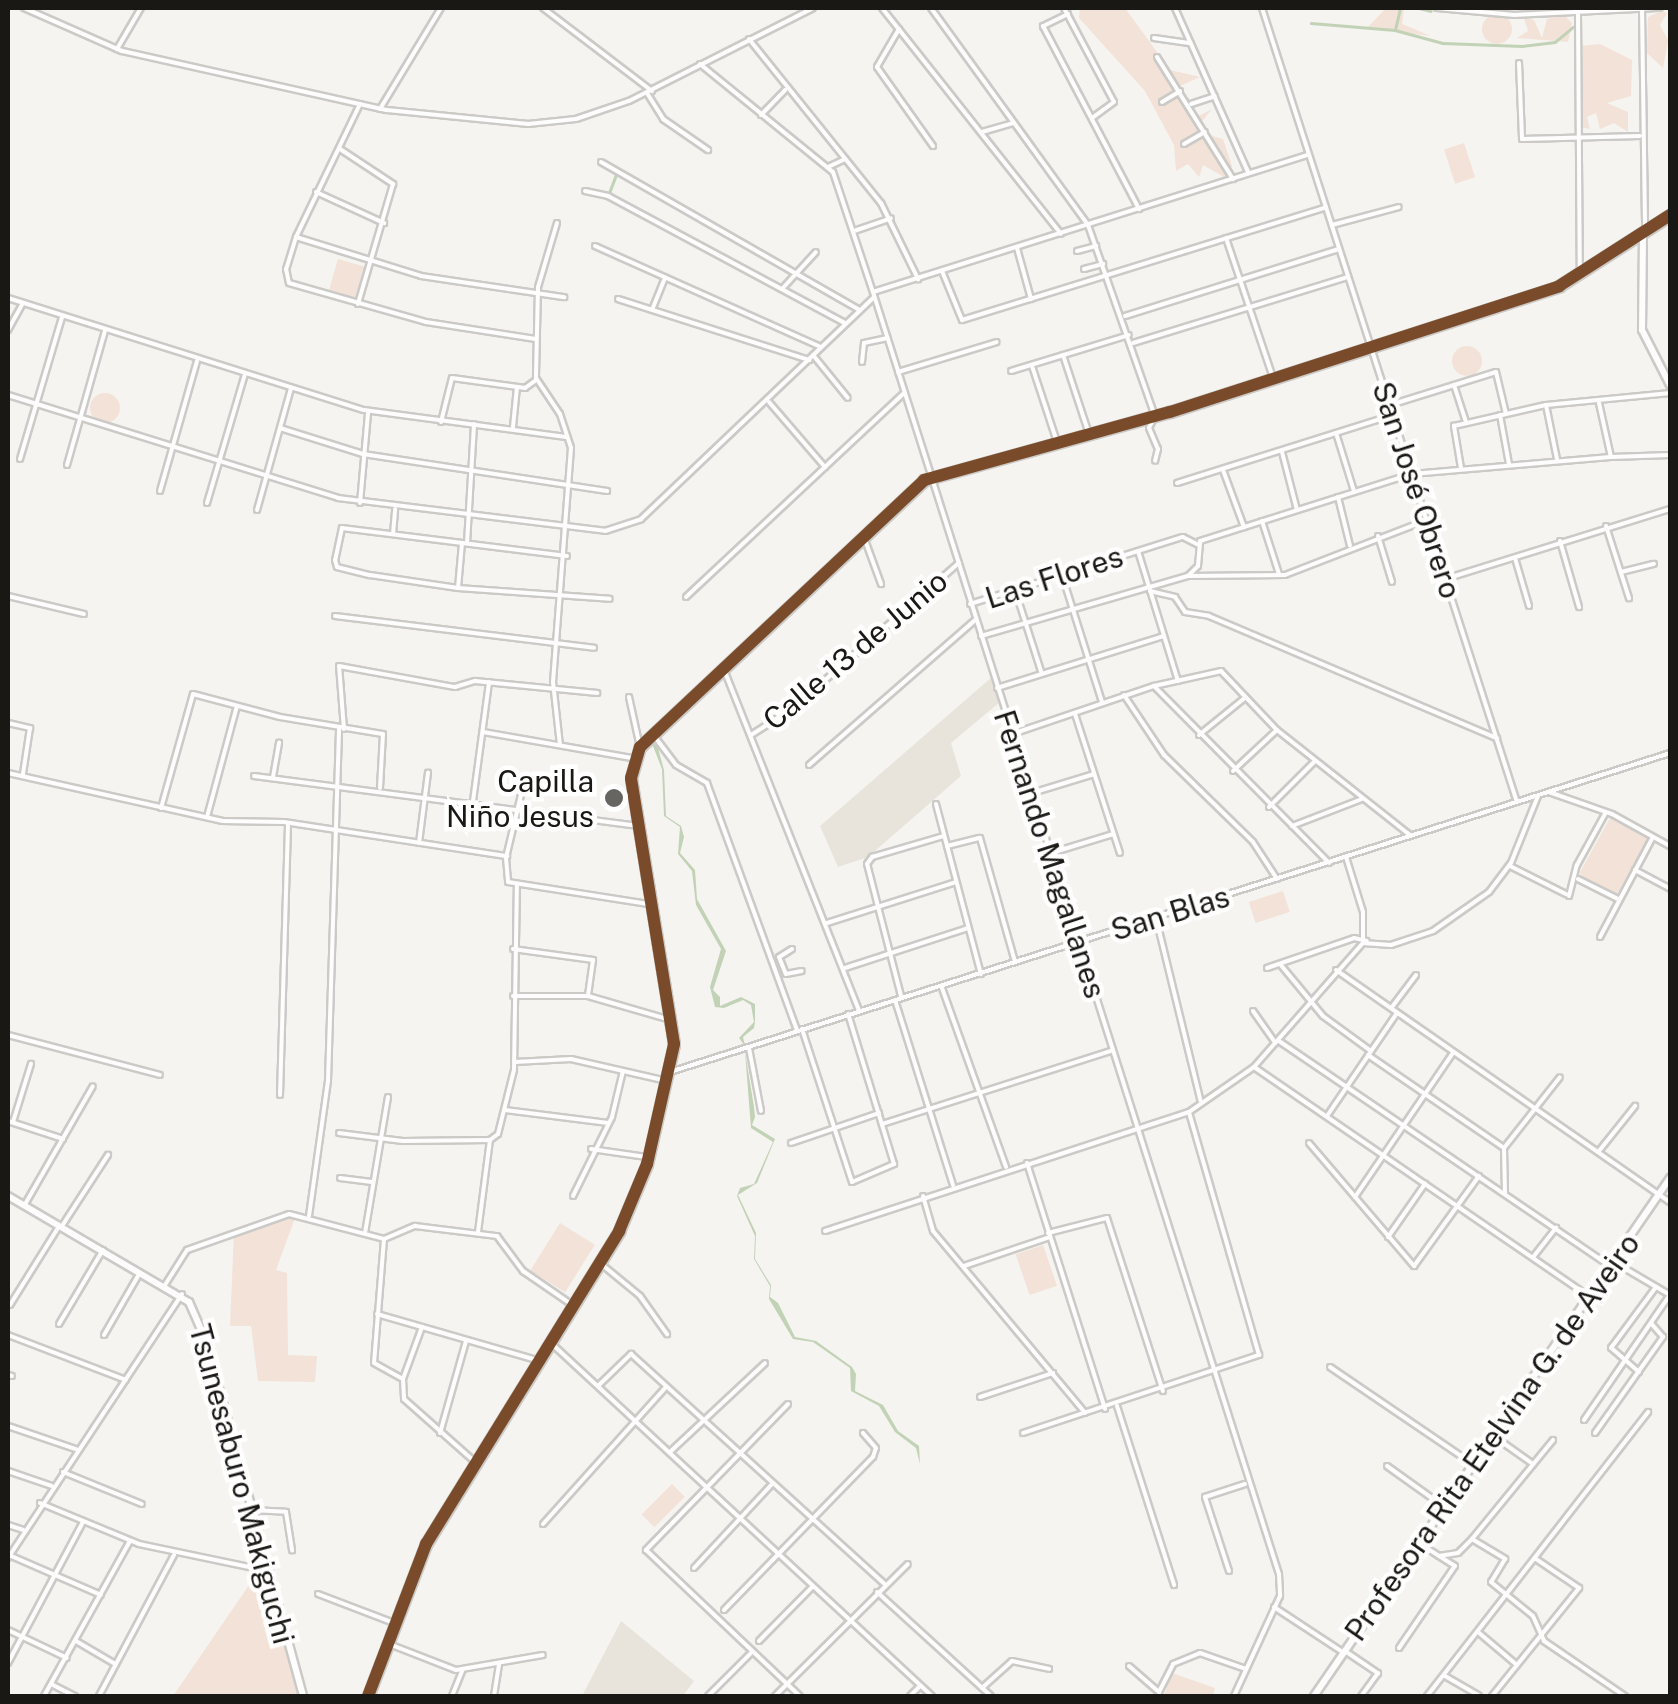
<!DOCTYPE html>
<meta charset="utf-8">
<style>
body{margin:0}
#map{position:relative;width:1678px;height:1704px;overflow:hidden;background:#f5f4f0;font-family:"Public Sans",sans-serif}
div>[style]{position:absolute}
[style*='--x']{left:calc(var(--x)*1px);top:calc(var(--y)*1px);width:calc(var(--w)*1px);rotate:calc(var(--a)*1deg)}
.built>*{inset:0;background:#e8e4db}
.green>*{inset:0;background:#f3e2d7;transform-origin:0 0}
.round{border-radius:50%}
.water>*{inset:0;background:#c2d2b6}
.stream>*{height:2.5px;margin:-1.25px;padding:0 1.25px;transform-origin:1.25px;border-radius:1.25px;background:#c2d2b6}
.roads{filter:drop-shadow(2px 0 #cbcac7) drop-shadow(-2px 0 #cbcac7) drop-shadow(0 2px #cbcac7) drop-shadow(0 -2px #cbcac7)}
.minor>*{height:4px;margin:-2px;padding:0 2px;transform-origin:2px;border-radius:2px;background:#fefdfd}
.tertiary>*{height:6px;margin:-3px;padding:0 3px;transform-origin:3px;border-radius:3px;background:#fefdfd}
.primary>*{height:9px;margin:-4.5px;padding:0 4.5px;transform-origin:4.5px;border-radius:4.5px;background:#e7e8dc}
.bus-1>*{height:12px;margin:-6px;padding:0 6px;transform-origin:6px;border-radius:6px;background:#7a4b2a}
.dots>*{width:28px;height:28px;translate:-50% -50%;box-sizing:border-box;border:5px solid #fff;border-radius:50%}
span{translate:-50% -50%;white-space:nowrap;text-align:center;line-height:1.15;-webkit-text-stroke:9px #fff;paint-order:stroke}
.street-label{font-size:30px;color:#191815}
.poi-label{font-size:30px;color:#191815}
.right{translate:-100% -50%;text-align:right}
.frame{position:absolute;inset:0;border:10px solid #191815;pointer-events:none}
</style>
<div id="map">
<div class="built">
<i style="clip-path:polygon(992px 677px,1000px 702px,951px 743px,961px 776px,868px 857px,838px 867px,820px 826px)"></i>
<i style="clip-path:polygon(621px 1621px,694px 1681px,683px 1696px,582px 1696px)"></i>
</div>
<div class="green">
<i style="clip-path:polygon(1080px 8px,1125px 8px,1170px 70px,1200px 77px,1178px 87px,1193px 103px,1188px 110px,1195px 118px,1212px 109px,1200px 124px,1205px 134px,1223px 139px,1232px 166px,1224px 177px,1203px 165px,1199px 177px,1188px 164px,1176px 171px,1174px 145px,1145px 91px,1079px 18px)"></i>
<i style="clip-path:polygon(1386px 8px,1404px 8px,1402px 24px,1431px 36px,1367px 28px)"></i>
<i style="clip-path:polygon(1661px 11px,1667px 13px,1660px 25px,1668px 40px,1663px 68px,1647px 53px,1648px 17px)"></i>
<i class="round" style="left:1482px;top:14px;width:30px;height:30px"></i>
<i style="clip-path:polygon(1564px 15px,1572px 23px,1568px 42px,1517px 38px,1528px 31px,1524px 18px,1534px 20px,1542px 38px,1547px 19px)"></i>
<i style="clip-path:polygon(1579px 46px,1600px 44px,1632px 60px,1631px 96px,1607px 103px,1628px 112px,1628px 132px,1614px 123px,1600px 129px,1596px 113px,1587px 117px,1590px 129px,1579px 127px)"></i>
<i style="left:1464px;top:143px;width:36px;height:21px;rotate:72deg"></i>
<i style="left:338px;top:259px;width:29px;height:35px;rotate:16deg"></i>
<i class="round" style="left:1452px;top:346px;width:30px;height:30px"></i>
<i class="round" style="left:90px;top:393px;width:30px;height:30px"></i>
<i style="left:1610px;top:818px;width:43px;height:64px;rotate:29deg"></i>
<i style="left:1283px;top:891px;width:22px;height:36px;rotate:72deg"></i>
<i style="clip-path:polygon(279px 1217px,295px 1218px,276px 1270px,287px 1273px,288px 1355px,317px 1356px,315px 1382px,258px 1381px,251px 1326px,230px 1326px,234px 1232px)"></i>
<i style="left:560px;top:1223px;width:41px;height:56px;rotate:32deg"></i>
<i style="left:1043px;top:1245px;width:43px;height:29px;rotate:71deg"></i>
<i style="left:672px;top:1484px;width:18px;height:43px;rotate:45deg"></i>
<i style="clip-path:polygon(256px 1575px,265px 1577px,299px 1696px,173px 1696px)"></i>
<i style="clip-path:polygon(1172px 1673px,1215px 1688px,1213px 1696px,1164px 1696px)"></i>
</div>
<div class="water">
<i style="clip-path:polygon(651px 741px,658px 748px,664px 770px,666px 816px,681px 826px,684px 837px,680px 853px,695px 870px,697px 899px,726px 951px,713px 990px,720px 997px,720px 1006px,741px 997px,755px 1004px,755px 1022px,754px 1028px,743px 1037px,745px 1046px,739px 1038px,754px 1022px,751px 1005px,743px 1000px,724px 1008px,715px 1007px,710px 987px,721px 949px,696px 905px,692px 871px,678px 854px,680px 827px,664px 816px,662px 769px)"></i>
<i style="clip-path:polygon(745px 1052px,754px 1107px,755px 1117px,752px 1125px,775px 1139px,757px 1183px,738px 1195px,756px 1233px,755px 1259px,771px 1285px,770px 1297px,778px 1303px,795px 1337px,816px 1341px,852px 1367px,856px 1374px,855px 1391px,883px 1405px,898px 1431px,919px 1446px,920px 1464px,916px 1448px,895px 1432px,879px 1406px,851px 1391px,850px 1368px,813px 1342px,793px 1339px,769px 1299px,770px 1286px,754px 1259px,755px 1236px,737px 1196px,740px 1188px,754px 1184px,773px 1142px,751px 1128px)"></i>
</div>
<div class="stream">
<i style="--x:1419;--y:8;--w:12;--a:14"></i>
<i style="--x:1311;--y:23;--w:84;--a:4.8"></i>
<i style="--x:1395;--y:30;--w:50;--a:15.2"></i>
<i style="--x:1443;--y:43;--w:79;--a:2.2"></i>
<i style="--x:1522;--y:46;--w:33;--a:-7"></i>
<i style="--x:1555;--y:42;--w:23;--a:-40"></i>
<i style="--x:1395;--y:30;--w:23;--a:-77"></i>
<i style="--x:609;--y:193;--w:19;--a:-69"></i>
</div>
<div class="roads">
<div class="minor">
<i style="--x:24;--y:8;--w:107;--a:23.7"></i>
<i style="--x:122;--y:51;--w:271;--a:12.6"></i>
<i style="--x:387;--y:110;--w:142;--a:5.7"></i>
<i style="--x:528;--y:124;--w:48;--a:-5.9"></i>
<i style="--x:576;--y:119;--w:56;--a:-18.8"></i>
<i style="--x:629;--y:101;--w:206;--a:-26.8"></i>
<i style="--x:543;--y:8;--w:137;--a:37.3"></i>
<i style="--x:882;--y:8;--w:288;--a:51.6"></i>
<i style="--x:931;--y:8;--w:268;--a:54.1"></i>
<i style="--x:1088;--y:225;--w:202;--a:70.7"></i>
<i style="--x:1155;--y:416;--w:13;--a:117"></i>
<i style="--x:1149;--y:428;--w:23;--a:67"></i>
<i style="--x:1158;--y:449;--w:12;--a:104"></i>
<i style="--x:1064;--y:8;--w:106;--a:62"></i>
<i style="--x:1114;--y:102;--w:26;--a:144"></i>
<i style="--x:1175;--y:8;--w:180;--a:66"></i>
<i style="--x:1262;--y:8;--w:834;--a:72.2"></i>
<i style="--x:1437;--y:8;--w:78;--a:5.1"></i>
<i style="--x:1515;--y:15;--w:145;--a:-2.8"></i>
<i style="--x:1642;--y:8;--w:220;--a:89.2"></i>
<i style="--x:1068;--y:14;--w:28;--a:154"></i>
<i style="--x:1043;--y:26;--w:207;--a:62.3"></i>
<i style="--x:1578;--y:15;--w:258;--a:89.6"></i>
<i style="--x:899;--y:29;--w:44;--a:120.1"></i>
<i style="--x:877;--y:67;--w:97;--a:54.7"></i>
<i style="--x:1154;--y:38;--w:37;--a:8"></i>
<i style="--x:749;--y:39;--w:211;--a:51.2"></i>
<i style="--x:881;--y:203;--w:85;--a:64"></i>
<i style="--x:117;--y:49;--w:48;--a:-59.7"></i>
<i style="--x:1157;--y:57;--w:144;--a:58.1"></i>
<i style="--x:1519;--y:63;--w:76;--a:87.7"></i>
<i style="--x:1522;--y:139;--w:118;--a:-1.5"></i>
<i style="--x:700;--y:64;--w:171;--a:39.1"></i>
<i style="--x:833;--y:172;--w:126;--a:71.6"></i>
<i style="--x:873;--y:292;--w:1345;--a:72.43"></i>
<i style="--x:1279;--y:1574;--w:22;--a:87"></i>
<i style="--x:1280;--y:1596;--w:110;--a:114.7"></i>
<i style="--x:647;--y:93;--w:31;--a:58"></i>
<i style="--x:663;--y:119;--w:55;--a:34.6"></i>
<i style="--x:1162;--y:102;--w:21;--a:-31"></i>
<i style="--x:360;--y:104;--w:148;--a:115.7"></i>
<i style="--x:296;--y:237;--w:34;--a:107"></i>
<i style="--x:286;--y:269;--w:14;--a:78"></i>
<i style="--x:289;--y:283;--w:142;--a:15.9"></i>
<i style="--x:426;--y:322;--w:111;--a:8.8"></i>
<i style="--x:1191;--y:104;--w:25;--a:-18"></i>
<i style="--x:380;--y:109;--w:118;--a:-58.9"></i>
<i style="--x:761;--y:115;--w:35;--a:-46"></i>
<i style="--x:982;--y:132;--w:33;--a:-16"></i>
<i style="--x:1184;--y:144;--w:24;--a:-30"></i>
<i style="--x:340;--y:149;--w:64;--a:33.4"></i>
<i style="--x:393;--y:184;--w:125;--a:106.3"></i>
<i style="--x:601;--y:162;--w:297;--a:29.8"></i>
<i style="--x:828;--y:167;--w:19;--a:-25"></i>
<i style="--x:585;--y:191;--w:24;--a:12"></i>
<i style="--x:608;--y:196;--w:269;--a:28.2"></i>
<i style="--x:316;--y:192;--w:75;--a:24.5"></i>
<i style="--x:557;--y:223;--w:67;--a:106.5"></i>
<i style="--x:538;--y:287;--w:91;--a:91.3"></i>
<i style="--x:536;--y:378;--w:43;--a:56.3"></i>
<i style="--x:560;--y:414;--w:36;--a:72"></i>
<i style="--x:571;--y:448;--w:235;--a:94.4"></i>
<i style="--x:553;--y:682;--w:63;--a:83.7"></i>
<i style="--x:1332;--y:225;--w:69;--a:-15"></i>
<i style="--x:854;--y:231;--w:39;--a:-19"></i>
<i style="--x:296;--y:237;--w:131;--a:17.3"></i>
<i style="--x:421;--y:276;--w:145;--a:8.4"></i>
<i style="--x:1226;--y:238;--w:145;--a:71.4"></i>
<i style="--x:595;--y:246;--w:248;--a:24.1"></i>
<i style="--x:1017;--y:248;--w:53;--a:74.6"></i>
<i style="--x:1077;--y:251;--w:20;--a:-15"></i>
<i style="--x:1084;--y:269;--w:20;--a:-15"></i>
<i style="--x:942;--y:271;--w:53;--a:67.8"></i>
<i style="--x:962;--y:320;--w:381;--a:-17.2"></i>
<i style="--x:782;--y:289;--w:50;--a:-47.4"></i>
<i style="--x:873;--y:292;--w:455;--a:-17.5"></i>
<i style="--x:8;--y:298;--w:373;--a:17.5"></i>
<i style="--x:364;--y:410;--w:204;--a:7.6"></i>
<i style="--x:618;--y:299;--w:201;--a:17.7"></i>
<i style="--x:652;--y:310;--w:35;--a:-68"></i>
<i style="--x:1125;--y:316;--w:224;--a:-17.4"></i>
<i style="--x:8;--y:330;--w:31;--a:-61"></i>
<i style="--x:1133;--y:343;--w:225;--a:-17.1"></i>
<i style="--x:813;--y:355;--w:55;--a:50.9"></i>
<i style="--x:1063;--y:355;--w:80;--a:71.8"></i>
<i style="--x:862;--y:362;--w:19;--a:-84"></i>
<i style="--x:864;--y:343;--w:24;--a:-12"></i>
<i style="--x:1032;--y:366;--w:80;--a:71.8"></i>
<i style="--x:1011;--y:371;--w:123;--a:-17"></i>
<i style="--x:898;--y:372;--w:103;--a:-16.9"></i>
<i style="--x:1454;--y:385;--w:40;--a:72"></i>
<i style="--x:8;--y:395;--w:346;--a:17.3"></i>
<i style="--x:338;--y:498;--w:269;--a:7"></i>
<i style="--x:605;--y:531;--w:38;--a:-18"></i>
<i style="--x:641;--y:519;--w:322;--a:-43.6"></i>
<i style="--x:769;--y:402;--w:86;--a:49.3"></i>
<i style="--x:1599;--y:403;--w:55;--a:77.5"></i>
<i style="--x:1611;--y:457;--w:59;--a:-1.9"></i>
<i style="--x:1390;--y:405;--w:111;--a:-17.3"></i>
<i style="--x:1496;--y:372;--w:43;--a:76.6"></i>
<i style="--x:1546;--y:405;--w:55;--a:78.5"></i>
<i style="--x:1500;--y:415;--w:50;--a:79.6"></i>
<i style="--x:441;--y:422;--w:45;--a:-76"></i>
<i style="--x:452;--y:378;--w:74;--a:7.8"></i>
<i style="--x:525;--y:388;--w:14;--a:-36"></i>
<i style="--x:513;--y:427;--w:40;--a:-84.3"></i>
<i style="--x:280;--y:428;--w:87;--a:17.4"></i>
<i style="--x:363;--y:454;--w:247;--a:8.6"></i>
<i style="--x:1336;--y:433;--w:61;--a:72.8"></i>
<i style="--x:1282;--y:452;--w:60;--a:75.5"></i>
<i style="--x:20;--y:459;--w:148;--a:-73.5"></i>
<i style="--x:67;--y:465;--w:139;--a:-74.2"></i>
<i style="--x:1461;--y:468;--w:43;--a:-99.5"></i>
<i style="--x:1454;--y:426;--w:94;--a:-12.9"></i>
<i style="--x:1546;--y:405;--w:125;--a:-5.5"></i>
<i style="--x:1223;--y:470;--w:61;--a:69.8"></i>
<i style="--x:1177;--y:483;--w:226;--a:-17.5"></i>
<i style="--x:160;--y:491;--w:135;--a:-74.1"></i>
<i style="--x:1338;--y:497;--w:50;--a:76.2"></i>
<i style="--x:207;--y:503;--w:134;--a:-73.6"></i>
<i style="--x:360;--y:503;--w:90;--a:-84.9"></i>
<i style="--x:257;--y:510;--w:127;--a:-74.4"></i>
<i style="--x:1262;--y:521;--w:56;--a:72.2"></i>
<i style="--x:1606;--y:526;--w:76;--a:72.3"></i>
<i style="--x:393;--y:534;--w:25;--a:-85"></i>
<i style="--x:1378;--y:536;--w:48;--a:73.1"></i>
<i style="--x:865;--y:540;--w:47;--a:70"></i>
<i style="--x:1560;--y:541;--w:69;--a:73.9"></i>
<i style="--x:467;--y:543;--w:119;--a:-86.6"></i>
<i style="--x:1138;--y:551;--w:136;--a:72.9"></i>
<i style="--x:567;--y:556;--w:227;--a:-172.9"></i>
<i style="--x:342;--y:528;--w:33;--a:102"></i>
<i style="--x:335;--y:560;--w:7;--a:74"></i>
<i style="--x:337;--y:567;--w:34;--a:14"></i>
<i style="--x:370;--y:575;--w:89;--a:8.4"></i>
<i style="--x:458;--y:588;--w:152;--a:4.1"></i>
<i style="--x:1515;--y:558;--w:50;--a:73.7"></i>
<i style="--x:1621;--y:572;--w:34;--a:-14"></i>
<i style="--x:1062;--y:575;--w:133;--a:72.5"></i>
<i style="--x:1189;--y:576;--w:96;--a:-0.6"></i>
<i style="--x:1285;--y:575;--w:152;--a:-21.2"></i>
<i style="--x:1445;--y:579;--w:236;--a:-17.3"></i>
<i style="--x:458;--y:588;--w:45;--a:-84.9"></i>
<i style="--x:1015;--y:590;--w:88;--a:72.2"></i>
<i style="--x:1150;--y:591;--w:26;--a:13"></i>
<i style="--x:1175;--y:597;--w:18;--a:56"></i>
<i style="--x:1185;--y:612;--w:24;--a:9"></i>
<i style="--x:1209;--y:616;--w:313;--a:23"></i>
<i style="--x:8;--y:596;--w:78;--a:13.3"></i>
<i style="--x:686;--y:597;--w:299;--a:-43.1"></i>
<i style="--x:970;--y:604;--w:223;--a:-17.5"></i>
<i style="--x:1183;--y:537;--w:16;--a:27"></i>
<i style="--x:335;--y:616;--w:261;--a:7"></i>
<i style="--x:981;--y:636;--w:216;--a:-16.2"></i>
<i style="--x:1188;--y:576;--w:14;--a:-45"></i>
<i style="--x:1198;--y:566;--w:25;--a:-85"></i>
<i style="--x:1200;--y:541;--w:221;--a:-17.6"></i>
<i style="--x:1411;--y:474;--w:201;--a:-4.9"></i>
<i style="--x:725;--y:672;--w:365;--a:68.4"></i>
<i style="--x:1154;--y:686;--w:249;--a:45.3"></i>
<i style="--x:997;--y:688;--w:175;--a:-17.3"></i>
<i style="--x:1124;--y:695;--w:72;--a:56.3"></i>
<i style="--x:1164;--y:755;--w:124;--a:44.3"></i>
<i style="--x:1253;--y:842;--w:44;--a:57"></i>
<i style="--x:629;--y:697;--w:51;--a:77.6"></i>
<i style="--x:1075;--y:714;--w:146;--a:72.1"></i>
<i style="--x:8;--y:723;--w:23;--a:13"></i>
<i style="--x:30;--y:728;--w:47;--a:98.7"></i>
<i style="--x:344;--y:729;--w:63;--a:-94.5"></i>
<i style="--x:339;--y:666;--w:118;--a:10.3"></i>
<i style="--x:455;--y:687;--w:21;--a:-17"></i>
<i style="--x:475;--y:681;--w:123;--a:5.6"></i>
<i style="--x:483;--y:732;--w:151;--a:9.9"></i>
<i style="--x:1012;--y:734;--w:150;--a:-18.7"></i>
<i style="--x:1154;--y:686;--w:69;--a:-12.6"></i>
<i style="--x:1221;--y:671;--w:81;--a:46.5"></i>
<i style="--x:1277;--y:730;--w:169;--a:38.3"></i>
<i style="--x:751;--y:735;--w:49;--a:-32.4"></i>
<i style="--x:792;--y:709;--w:222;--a:-41.2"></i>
<i style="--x:1199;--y:735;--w:60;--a:-39"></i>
<i style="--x:655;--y:737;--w:35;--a:53"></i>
<i style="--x:676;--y:765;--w:36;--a:30"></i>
<i style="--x:707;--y:783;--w:263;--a:70"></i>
<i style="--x:809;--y:765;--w:220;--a:-41.1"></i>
<i style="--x:1233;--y:771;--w:60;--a:-43"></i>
<i style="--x:8;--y:773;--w:219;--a:12.6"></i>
<i style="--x:222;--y:821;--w:62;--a:0.9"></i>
<i style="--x:284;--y:822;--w:226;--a:8.7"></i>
<i style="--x:254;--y:776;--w:388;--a:7.4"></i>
<i style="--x:273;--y:777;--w:35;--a:-80"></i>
<i style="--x:525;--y:778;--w:82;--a:103.4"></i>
<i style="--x:506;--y:858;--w:24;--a:85"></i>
<i style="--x:508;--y:882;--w:142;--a:8.9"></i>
<i style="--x:1549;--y:792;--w:67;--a:19.2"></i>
<i style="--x:1612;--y:814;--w:66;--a:28.9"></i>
<i style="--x:1032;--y:793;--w:65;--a:-17"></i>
<i style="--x:473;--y:801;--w:120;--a:-82.3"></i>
<i style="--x:936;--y:804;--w:176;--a:75.2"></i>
<i style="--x:1269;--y:807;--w:65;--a:-45"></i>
<i style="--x:161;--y:808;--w:118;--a:-74.3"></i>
<i style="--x:193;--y:694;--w:90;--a:14.8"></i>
<i style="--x:280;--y:717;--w:104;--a:9.4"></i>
<i style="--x:383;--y:734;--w:54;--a:93.2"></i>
<i style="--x:207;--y:817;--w:115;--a:-74.9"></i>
<i style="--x:1292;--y:826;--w:75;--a:-21.1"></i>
<i style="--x:419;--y:843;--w:71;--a:-82.7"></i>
<i style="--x:947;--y:846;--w:34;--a:-14"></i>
<i style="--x:980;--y:838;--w:129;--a:74.2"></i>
<i style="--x:1051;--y:853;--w:65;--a:-17"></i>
<i style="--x:1346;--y:857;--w:58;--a:72.8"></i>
<i style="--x:1363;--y:912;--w:27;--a:90"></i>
<i style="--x:1510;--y:866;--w:63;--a:26.6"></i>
<i style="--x:1635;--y:870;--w:40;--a:28"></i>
<i style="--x:1578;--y:879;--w:45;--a:26.6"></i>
<i style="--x:1569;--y:896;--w:32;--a:-76"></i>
<i style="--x:1577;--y:865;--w:60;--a:-61.3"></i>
<i style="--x:1156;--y:918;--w:189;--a:76.3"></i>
<i style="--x:827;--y:923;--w:135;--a:-17.6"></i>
<i style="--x:1600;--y:937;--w:113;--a:-62.1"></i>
<i style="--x:513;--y:949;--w:81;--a:7.8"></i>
<i style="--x:593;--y:960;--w:36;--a:98"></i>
<i style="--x:792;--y:949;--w:15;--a:148"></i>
<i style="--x:779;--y:957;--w:18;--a:68"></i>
<i style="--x:786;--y:974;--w:16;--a:-11"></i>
<i style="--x:1280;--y:964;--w:67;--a:50.4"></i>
<i style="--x:1323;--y:1016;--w:59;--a:36.1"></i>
<i style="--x:845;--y:968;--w:129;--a:-18"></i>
<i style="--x:1267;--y:968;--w:92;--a:-19"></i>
<i style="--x:1354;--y:938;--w:13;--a:13"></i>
<i style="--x:1336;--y:970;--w:407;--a:34.8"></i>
<i style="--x:942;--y:988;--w:190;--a:70.3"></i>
<i style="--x:513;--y:996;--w:75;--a:0"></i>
<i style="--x:588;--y:996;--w:82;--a:16.2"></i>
<i style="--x:901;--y:996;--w:136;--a:-104.4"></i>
<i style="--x:867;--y:864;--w:9;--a:-54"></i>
<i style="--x:872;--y:857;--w:75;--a:-16.3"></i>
<i style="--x:895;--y:1000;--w:194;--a:72.6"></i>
<i style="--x:1392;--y:1007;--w:40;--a:-53"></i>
<i style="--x:1253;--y:1011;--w:39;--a:55"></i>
<i style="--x:802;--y:1029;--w:161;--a:71.9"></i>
<i style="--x:852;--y:1182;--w:46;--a:-23.2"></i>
<i style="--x:894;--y:1164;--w:157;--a:-107"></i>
<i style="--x:8;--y:1035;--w:157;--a:14.7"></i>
<i style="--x:1279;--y:1041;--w:400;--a:34.2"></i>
<i style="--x:749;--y:1048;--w:64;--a:79.2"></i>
<i style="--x:1368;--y:1055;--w:165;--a:34.4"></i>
<i style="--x:515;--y:1062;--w:56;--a:-3.1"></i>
<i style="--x:571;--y:1059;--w:94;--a:12.9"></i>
<i style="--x:1254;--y:1067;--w:405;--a:34.4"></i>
<i style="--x:670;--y:1072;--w:1050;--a:-17.69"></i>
<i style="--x:280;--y:1095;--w:271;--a:-88.3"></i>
<i style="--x:505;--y:1110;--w:104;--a:7.2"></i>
<i style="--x:1327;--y:1116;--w:125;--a:-55.8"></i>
<i style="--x:8;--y:1121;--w:58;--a:18.1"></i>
<i style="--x:13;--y:1122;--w:61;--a:-72.8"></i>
<i style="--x:882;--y:1124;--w:240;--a:-17.7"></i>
<i style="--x:339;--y:1133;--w:64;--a:7.1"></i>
<i style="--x:403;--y:1141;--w:87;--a:-0.7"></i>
<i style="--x:791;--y:1143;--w:93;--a:-18.8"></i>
<i style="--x:1309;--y:1143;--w:162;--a:49.5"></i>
<i style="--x:1414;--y:1266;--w:111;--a:-54.2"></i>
<i style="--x:591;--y:1149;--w:56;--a:8.3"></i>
<i style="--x:1599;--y:1151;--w:58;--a:-51.3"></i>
<i style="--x:1027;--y:1163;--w:258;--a:72.4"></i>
<i style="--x:340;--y:1178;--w:32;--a:7"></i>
<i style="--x:1505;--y:1193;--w:45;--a:-91.3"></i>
<i style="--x:1504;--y:1148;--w:90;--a:-51.7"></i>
<i style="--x:573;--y:1196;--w:88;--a:-63.7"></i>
<i style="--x:612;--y:1117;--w:47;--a:-76.6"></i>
<i style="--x:923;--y:1196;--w:36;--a:74"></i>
<i style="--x:933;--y:1231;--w:237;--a:50.1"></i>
<i style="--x:1355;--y:1197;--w:174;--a:-55.8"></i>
<i style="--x:24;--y:1206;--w:138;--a:-60.1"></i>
<i style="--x:309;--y:1216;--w:136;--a:-82"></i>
<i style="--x:328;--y:1081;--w:353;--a:-88.2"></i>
<i style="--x:62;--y:1226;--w:85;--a:-57.1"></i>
<i style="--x:825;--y:1231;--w:383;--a:-18.1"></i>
<i style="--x:1189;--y:1112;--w:79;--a:-34.7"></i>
<i style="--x:1254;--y:1067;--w:165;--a:-48.7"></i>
<i style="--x:1363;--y:943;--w:28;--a:4"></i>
<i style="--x:1391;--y:945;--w:44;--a:-18.4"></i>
<i style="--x:1433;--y:931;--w:68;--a:-34.9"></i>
<i style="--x:1489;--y:892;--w:36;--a:-53"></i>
<i style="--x:1511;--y:863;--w:72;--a:-68.1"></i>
<i style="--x:478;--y:1232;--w:93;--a:-82.6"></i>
<i style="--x:490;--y:1140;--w:10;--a:-37"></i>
<i style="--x:498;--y:1134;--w:66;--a:-76"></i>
<i style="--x:514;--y:1070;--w:185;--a:-89.1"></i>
<i style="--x:365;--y:1233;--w:138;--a:-80.4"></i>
<i style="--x:1048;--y:1233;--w:61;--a:-14.3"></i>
<i style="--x:1107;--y:1218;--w:182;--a:72.1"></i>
<i style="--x:1388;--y:1237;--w:65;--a:-55.1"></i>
<i style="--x:384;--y:1239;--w:124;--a:94.6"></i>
<i style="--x:374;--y:1363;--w:33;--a:29"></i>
<i style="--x:1534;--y:1256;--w:36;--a:-52"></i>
<i style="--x:1614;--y:1262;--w:65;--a:30.5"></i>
<i style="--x:600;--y:1263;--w:52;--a:39.5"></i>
<i style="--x:640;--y:1296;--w:47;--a:54.6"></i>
<i style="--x:964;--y:1266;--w:91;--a:-18.6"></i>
<i style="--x:165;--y:1285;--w:41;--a:-57.8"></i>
<i style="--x:187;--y:1250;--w:108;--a:-19.4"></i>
<i style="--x:289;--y:1214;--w:98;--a:14.7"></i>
<i style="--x:384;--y:1239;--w:34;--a:-23"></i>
<i style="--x:415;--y:1226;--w:83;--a:7"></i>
<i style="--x:497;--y:1236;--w:44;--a:53.4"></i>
<i style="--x:523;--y:1271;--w:58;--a:34.5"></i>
<i style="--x:10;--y:1305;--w:91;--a:-58.1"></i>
<i style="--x:377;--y:1314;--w:166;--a:16.1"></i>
<i style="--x:59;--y:1324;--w:86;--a:-59.3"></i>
<i style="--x:422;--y:1327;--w:55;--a:110.1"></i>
<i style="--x:403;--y:1379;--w:20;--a:87"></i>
<i style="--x:404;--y:1399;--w:95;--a:41.6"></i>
<i style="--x:8;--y:1335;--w:126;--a:20.9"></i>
<i style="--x:104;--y:1335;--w:68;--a:-60"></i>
<i style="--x:551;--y:1343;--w:519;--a:42.82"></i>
<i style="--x:1330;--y:1367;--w:171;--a:34.2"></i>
<i style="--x:1639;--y:1372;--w:37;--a:-139"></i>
<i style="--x:1611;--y:1348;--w:76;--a:-53.6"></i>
<i style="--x:8;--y:1375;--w:4;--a:14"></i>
<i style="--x:599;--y:1385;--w:45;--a:-44.1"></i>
<i style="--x:631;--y:1354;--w:343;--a:42.2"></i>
<i style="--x:980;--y:1397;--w:77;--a:-18.2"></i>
<i style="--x:788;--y:1404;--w:204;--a:134.2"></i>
<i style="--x:646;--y:1550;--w:212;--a:43.5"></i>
<i style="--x:1117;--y:1406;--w:188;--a:72.3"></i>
<i style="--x:1584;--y:1420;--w:152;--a:-55.5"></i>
<i style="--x:8;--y:1426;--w:74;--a:18.9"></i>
<i style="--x:440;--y:1433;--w:96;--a:-74.2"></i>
<i style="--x:1023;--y:1433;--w:249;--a:-18.3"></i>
<i style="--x:1259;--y:1355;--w:253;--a:-106.1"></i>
<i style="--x:1595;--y:1433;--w:118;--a:-54.7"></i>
<i style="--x:1663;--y:1337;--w:18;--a:-131"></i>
<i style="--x:1492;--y:1435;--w:50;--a:35.3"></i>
<i style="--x:670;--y:1452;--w:130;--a:-43.1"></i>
<i style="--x:1387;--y:1466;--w:69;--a:35.5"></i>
<i style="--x:8;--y:1471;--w:46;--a:18.8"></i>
<i style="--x:63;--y:1472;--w:85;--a:22.1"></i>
<i style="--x:40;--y:1503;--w:107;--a:22.5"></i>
<i style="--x:139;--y:1544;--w:132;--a:11.8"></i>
<i style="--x:251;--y:1510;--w:35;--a:3"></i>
<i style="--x:286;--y:1512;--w:39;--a:81"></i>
<i style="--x:543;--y:1524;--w:184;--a:-48.1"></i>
<i style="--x:8;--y:1525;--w:16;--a:18"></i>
<i style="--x:1472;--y:1539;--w:39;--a:31"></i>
<i style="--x:1505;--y:1559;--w:27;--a:121"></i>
<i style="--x:1491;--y:1582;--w:54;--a:39"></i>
<i style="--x:1533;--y:1616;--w:27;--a:66"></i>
<i style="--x:1544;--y:1641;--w:98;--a:34.2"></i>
<i style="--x:9;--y:1555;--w:100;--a:23.5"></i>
<i style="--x:1439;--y:1556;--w:19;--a:-9"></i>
<i style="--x:1458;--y:1553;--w:20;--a:-45"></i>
<i style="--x:1472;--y:1539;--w:128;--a:-50.7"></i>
<i style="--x:8;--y:1558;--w:316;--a:-56.6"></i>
<i style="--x:694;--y:1568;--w:115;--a:-47.1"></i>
<i style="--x:1229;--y:1571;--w:78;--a:-108"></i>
<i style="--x:1205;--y:1497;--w:42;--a:-18"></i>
<i style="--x:877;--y:1592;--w:154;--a:42.4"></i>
<i style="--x:318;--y:1594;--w:81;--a:20.9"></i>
<i style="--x:1274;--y:1607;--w:84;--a:33.3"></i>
<i style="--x:724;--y:1610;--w:214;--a:-45.8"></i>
<i style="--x:873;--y:1457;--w:9;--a:-72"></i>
<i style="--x:876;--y:1448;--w:20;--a:-131"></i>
<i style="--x:8;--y:1630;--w:65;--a:25.4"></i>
<i style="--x:1478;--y:1632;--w:51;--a:40.2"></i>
<i style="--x:76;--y:1641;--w:45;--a:30.5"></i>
<i style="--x:759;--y:1641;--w:76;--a:-45.5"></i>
<i style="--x:389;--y:1644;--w:72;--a:21.2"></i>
<i style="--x:456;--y:1670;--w:88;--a:-9.8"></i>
<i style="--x:1399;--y:1648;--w:99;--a:-55.7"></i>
<i style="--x:1455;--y:1566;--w:41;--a:-147.8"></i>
<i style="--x:1345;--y:1651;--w:40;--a:34"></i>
<i style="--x:1378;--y:1673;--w:29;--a:126"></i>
<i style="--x:8;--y:1663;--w:160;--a:-62"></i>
<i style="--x:1129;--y:1666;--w:40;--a:41"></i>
<i style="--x:1159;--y:1692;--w:31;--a:-63"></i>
<i style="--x:1173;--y:1664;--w:29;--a:-22"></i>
<i style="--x:1200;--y:1653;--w:49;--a:19.2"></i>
<i style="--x:1445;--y:1676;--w:39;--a:30"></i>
<i style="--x:53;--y:1685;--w:25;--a:27"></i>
<i style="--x:982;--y:1688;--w:40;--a:-42"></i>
<i style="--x:1012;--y:1661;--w:38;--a:12"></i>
<i style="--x:44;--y:1696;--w:177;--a:-61"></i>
<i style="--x:99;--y:1696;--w:160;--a:-62"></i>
<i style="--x:452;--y:1696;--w:29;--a:-68"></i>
<i style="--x:494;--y:1696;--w:33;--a:-81"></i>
<i style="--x:708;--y:1696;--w:62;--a:-45"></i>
<i style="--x:775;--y:1696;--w:187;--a:-44.8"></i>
<i style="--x:910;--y:1696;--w:14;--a:-45"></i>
<i style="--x:1427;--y:1696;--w:360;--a:-52.1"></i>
<i style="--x:1492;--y:1696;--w:139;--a:-51.1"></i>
<i style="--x:1579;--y:1588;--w:52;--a:-146"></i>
</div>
<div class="tertiary">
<i style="--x:1643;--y:235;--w:95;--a:90.6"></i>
<i style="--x:1642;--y:330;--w:62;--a:63"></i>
<i style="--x:8;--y:1196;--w:210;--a:30.4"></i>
<i style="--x:189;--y:1302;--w:43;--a:66.4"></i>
<i style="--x:206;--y:1341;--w:368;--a:74.7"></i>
<i style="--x:1314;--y:1696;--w:629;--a:-55.5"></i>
</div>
<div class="primary">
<i style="--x:368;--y:1696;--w:163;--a:-69.1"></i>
<i style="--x:426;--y:1544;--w:368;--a:-58.3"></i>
<i style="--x:619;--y:1231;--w:73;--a:-67.3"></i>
<i style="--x:647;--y:1164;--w:123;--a:-77.3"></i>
<i style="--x:674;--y:1044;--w:269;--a:-99.2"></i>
<i style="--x:631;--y:778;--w:32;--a:-74"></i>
<i style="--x:640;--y:747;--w:390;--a:-43.2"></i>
<i style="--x:924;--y:480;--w:255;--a:-15.5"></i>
<i style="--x:1170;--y:412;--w:409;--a:-17.9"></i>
<i style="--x:1559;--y:286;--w:132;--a:-32.6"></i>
</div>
</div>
<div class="bus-1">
<i style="--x:368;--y:1696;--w:163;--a:-69.1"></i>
<i style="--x:426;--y:1544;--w:368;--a:-58.3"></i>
<i style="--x:619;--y:1231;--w:73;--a:-67.3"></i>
<i style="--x:647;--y:1164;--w:123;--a:-77.3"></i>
<i style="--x:674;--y:1044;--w:269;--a:-99.2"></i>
<i style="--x:631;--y:778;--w:32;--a:-74"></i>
<i style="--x:640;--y:747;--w:390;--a:-43.2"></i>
<i style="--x:924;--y:480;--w:255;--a:-15.5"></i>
<i style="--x:1170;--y:412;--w:409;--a:-17.9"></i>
<i style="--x:1559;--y:286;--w:132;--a:-32.6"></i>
</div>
<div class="dots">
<i style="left:614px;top:798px;background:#666562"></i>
</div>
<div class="street-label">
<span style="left:1417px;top:490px;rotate:72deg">San José Obrero</span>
<span style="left:1054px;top:577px;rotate:-18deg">Las Flores</span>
<span style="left:855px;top:650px;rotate:-40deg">Calle 13 de Junio</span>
<span style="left:1050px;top:854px;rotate:72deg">Fernando Magallanes</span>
<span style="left:1170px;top:913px;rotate:-17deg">San Blas</span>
<span style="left:1492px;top:1437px;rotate:-55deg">Profesora Rita Etelvina G. de Aveiro</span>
<span style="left:242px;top:1484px;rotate:75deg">Tsunesaburo Makiguchi</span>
</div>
<div class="poi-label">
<span class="right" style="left:594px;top:798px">Capilla<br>Niño Jesus</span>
</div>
<div class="frame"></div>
</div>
